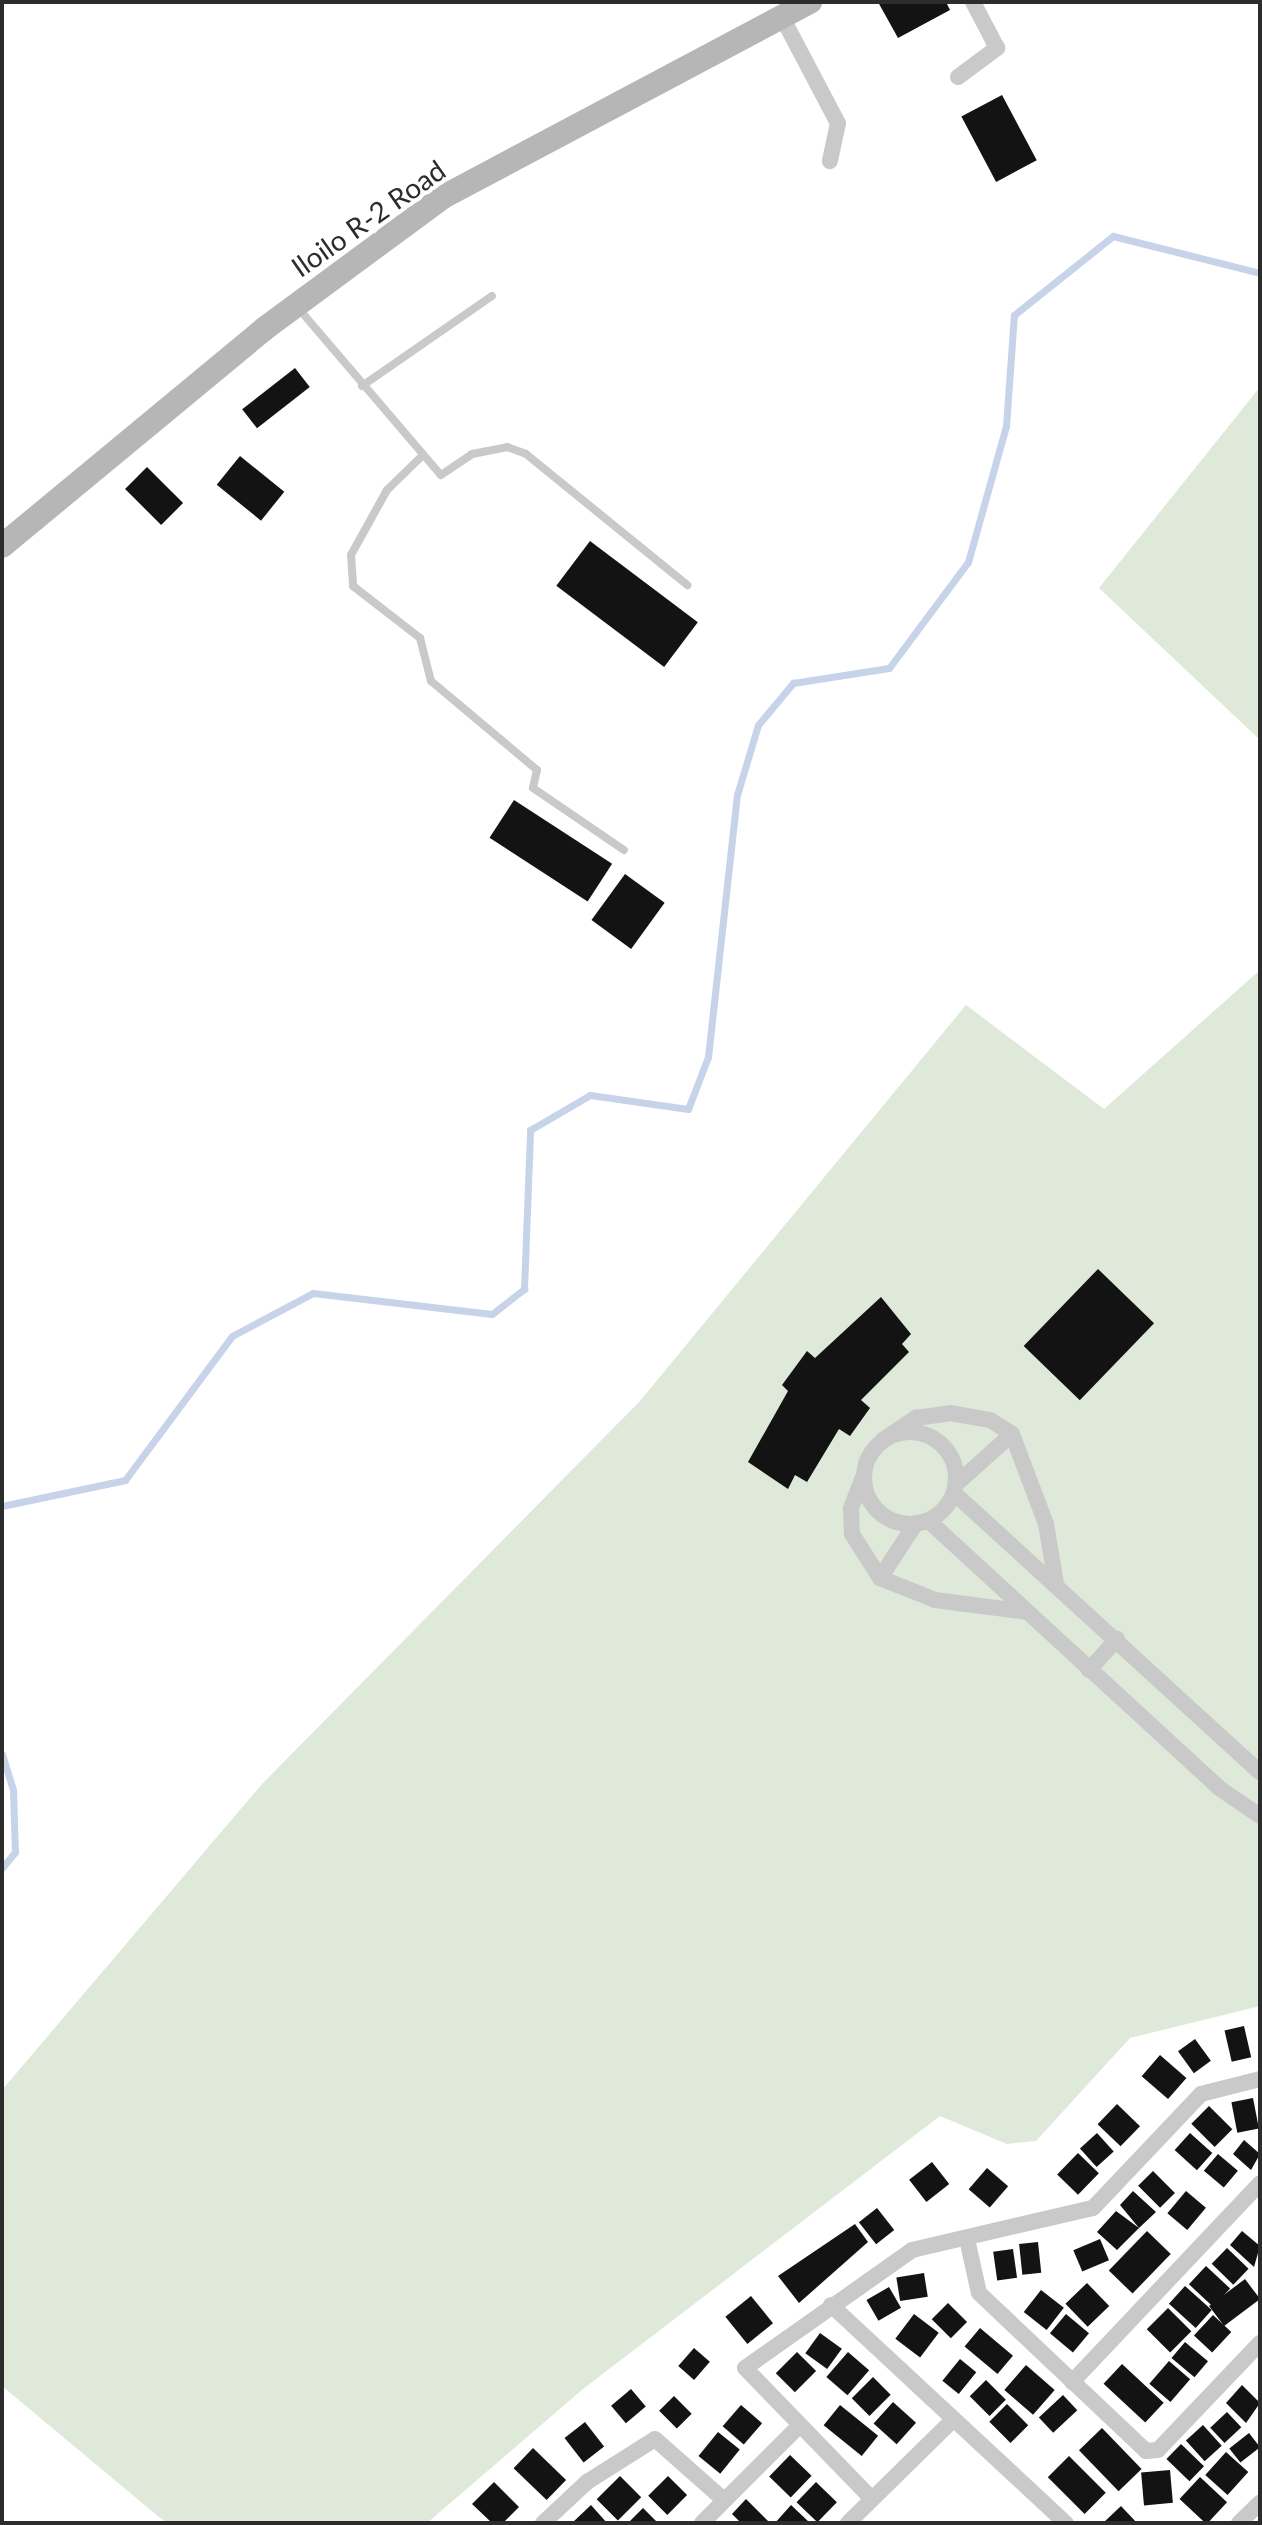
<!DOCTYPE html>
<style>
body{margin:0}
#map{position:relative;width:1262px;height:2525px;overflow:hidden;background:#fff;font-family:Lato,sans-serif}
div>[style]{position:absolute}
[style*='--x']{left:calc(var(--x)*1px);top:calc(var(--y)*1px);width:calc(var(--w)*1px);rotate:calc(var(--a)*1deg)}
.green>*{inset:0;background:#dee9da}
.stream>*{height:7px;margin:-3.5px;padding:0 3.5px;transform-origin:3.5px;border-radius:3.5px;background:#c7d3e8}
.building>*{inset:0;background:#131313;transform-origin:0 0}
.service>*{height:8px;margin:-4px;padding:0 4px;transform-origin:4px;border-radius:4px;background:#c9c9c9}
.minor>*{height:16px;margin:-8px;padding:0 8px;transform-origin:8px;border-radius:8px;background:#c9c9c9}
.minor>.ring{margin:-8px;padding:0;box-sizing:content-box;background:none;border:16px solid #c9c9c9;border-radius:50%}
.secondary>*{height:24px;margin:-12px;padding:0 12px;transform-origin:12px;border-radius:12px;background:#b6b6b6}
span{translate:-50% -50%;white-space:nowrap;text-align:center;line-height:1.15;-webkit-text-stroke:8px #fff;paint-order:stroke}
.street-label{font-size:28px;color:#2c2c2c}
.frame{position:absolute;inset:0;border:4px solid #2c2c2c;pointer-events:none}
</style>
<div id="map">
<div class="green">
<i style="clip-path:polygon(1260px 387px,1260px 740px,1099px 588px)"></i>
<i style="clip-path:polygon(1260px 970px,1260px 2006px,1130px 2038px,1036px 2141px,1007px 2144px,940px 2116px,583px 2389px,427px 2523px,167px 2523px,159px 2517px,2px 2386px,2px 2090px,262px 1784px,640px 1401px,966px 1005px,1104px 1109px)"></i>
</div>
<div class="stream">
<i style="--x:2;--y:1506;--w:126;--a:-11.9"></i>
<i style="--x:125;--y:1480;--w:179;--a:-53.4"></i>
<i style="--x:232;--y:1336;--w:92;--a:-28"></i>
<i style="--x:313;--y:1293;--w:180;--a:6.7"></i>
<i style="--x:492;--y:1314;--w:41;--a:-38"></i>
<i style="--x:524;--y:1289;--w:159;--a:-87.8"></i>
<i style="--x:530;--y:1130;--w:69;--a:-30.3"></i>
<i style="--x:590;--y:1095;--w:99;--a:8.1"></i>
<i style="--x:688;--y:1109;--w:56;--a:-69"></i>
<i style="--x:708;--y:1057;--w:264;--a:-83.7"></i>
<i style="--x:737;--y:795;--w:73;--a:-73.3"></i>
<i style="--x:758;--y:725;--w:55;--a:-50.2"></i>
<i style="--x:793;--y:683;--w:97;--a:-8.9"></i>
<i style="--x:889;--y:668;--w:132;--a:-53.3"></i>
<i style="--x:968;--y:562;--w:141;--a:-74.4"></i>
<i style="--x:1006;--y:426;--w:111;--a:-85.9"></i>
<i style="--x:1014;--y:315;--w:127;--a:-38.6"></i>
<i style="--x:1113;--y:236;--w:152;--a:14.1"></i>
<i style="--x:2;--y:1754;--w:38;--a:73"></i>
<i style="--x:13;--y:1790;--w:62;--a:88.2"></i>
<i style="--x:15;--y:1852;--w:21;--a:129"></i>
</div>
<div class="building">
<i style="clip-path:polygon(878px 2px,946px 2px,950px 10px,898px 38px)"></i>
<i style="left:1002px;top:95px;width:74px;height:46px;rotate:62deg"></i>
<i style="left:295px;top:368px;width:24px;height:67px;rotate:52deg"></i>
<i style="left:240px;top:456px;width:57px;height:37px;rotate:39deg"></i>
<i style="left:147px;top:467px;width:51px;height:31px;rotate:45deg"></i>
<i style="left:590px;top:541px;width:135px;height:56px;rotate:37deg"></i>
<i style="left:514px;top:800px;width:117px;height:45px;rotate:33deg"></i>
<i style="left:625px;top:874px;width:49px;height:57px;rotate:36deg"></i>
<i style="left:1098px;top:1269px;width:78px;height:107px;rotate:44deg"></i>
<i style="clip-path:polygon(881px 1297px,911px 1334px,902px 1344px,909px 1352px,861px 1400px,870px 1408px,850px 1436px,839px 1429px,807px 1482px,795px 1475px,788px 1489px,748px 1462px,788px 1391px,782px 1385px,807px 1351px,815px 1358px)"></i>
<i style="left:1244px;top:2026px;width:32px;height:20px;rotate:77deg"></i>
<i style="left:1195px;top:2039px;width:27px;height:21px;rotate:54deg"></i>
<i style="left:1160px;top:2055px;width:35px;height:28px;rotate:41deg"></i>
<i style="left:1253px;top:2098px;width:31px;height:22px;rotate:79deg"></i>
<i style="left:1117px;top:2104px;width:32px;height:28px;rotate:44deg"></i>
<i style="left:1209px;top:2106px;width:33px;height:25px;rotate:45deg"></i>
<i style="left:1097px;top:2133px;width:25px;height:23px;rotate:48deg"></i>
<i style="left:1190px;top:2133px;width:30px;height:23px;rotate:42deg"></i>
<i style="clip-path:polygon(1244px 2140px,1260px 2154px,1251px 2170px,1233px 2154px)"></i>
<i style="left:1078px;top:2153px;width:29px;height:30px;rotate:44deg"></i>
<i style="left:1218px;top:2154px;width:26px;height:22px;rotate:40deg"></i>
<i style="left:932px;top:2162px;width:28px;height:29px;rotate:52deg"></i>
<i style="left:987px;top:2168px;width:28px;height:28px;rotate:41deg"></i>
<i style="left:1153px;top:2171px;width:31px;height:21px;rotate:45deg"></i>
<i style="clip-path:polygon(1133px 2191px,1156px 2212px,1139px 2228px,1117px 2250px,1097px 2232px,1116px 2211px,1139px 2228px,1120px 2205px)"></i>
<i style="left:1186px;top:2191px;width:26px;height:29px;rotate:40deg"></i>
<i style="left:877px;top:2208px;width:28px;height:23px;rotate:52deg"></i>
<i style="clip-path:polygon(855px 2224px,868px 2242px,799px 2303px,778px 2276px)"></i>
<i style="left:1147px;top:2231px;width:33px;height:55px;rotate:44deg"></i>
<i style="clip-path:polygon(1242px 2231px,1260px 2246px,1254px 2267px,1230px 2245px)"></i>
<i style="left:1100px;top:2239px;width:23px;height:29px;rotate:67deg"></i>
<i style="left:1038px;top:2242px;width:31px;height:19px;rotate:84deg"></i>
<i style="left:1227px;top:2248px;width:30px;height:22px;rotate:44deg"></i>
<i style="left:1013px;top:2249px;width:29px;height:20px;rotate:82deg"></i>
<i style="left:1206px;top:2266px;width:33px;height:25px;rotate:43deg"></i>
<i style="left:924px;top:2273px;width:24px;height:28px;rotate:81deg"></i>
<i style="left:1245px;top:2279px;width:25px;height:45px;rotate:53deg"></i>
<i style="left:1087px;top:2283px;width:32px;height:30px;rotate:46deg"></i>
<i style="left:1185px;top:2286px;width:36px;height:24px;rotate:42deg"></i>
<i style="left:889px;top:2287px;width:24px;height:26px;rotate:60deg"></i>
<i style="left:1041px;top:2290px;width:29px;height:28px;rotate:38deg"></i>
<i style="left:751px;top:2296px;width:35px;height:33px;rotate:51deg"></i>
<i style="left:948px;top:2303px;width:27px;height:23px;rotate:45deg"></i>
<i style="left:1168px;top:2308px;width:33px;height:30px;rotate:45deg"></i>
<i style="left:914px;top:2314px;width:31px;height:31px;rotate:37deg"></i>
<i style="left:1066px;top:2314px;width:30px;height:25px;rotate:40deg"></i>
<i style="left:1213px;top:2315px;width:25px;height:28px;rotate:43deg"></i>
<i style="left:980px;top:2328px;width:43px;height:24px;rotate:40deg"></i>
<i style="left:820px;top:2333px;width:27px;height:25px;rotate:36deg"></i>
<i style="left:1185px;top:2342px;width:30px;height:21px;rotate:40deg"></i>
<i style="left:694px;top:2348px;width:21px;height:24px;rotate:41deg"></i>
<i style="left:797px;top:2352px;width:27px;height:30px;rotate:45deg"></i>
<i style="left:848px;top:2352px;width:28px;height:33px;rotate:41deg"></i>
<i style="left:960px;top:2359px;width:21px;height:28px;rotate:39deg"></i>
<i style="left:1169px;top:2361px;width:28px;height:30px;rotate:41deg"></i>
<i style="left:1122px;top:2364px;width:57px;height:27px;rotate:43deg"></i>
<i style="left:1026px;top:2365px;width:38px;height:33px;rotate:41deg"></i>
<i style="left:873px;top:2377px;width:25px;height:30px;rotate:45deg"></i>
<i style="left:986px;top:2380px;width:28px;height:23px;rotate:45deg"></i>
<i style="clip-path:polygon(1242px 2385px,1260px 2403px,1246px 2423px,1226px 2403px)"></i>
<i style="left:631px;top:2389px;width:23px;height:26px;rotate:50deg"></i>
<i style="left:1063px;top:2395px;width:21px;height:33px;rotate:47deg"></i>
<i style="left:674px;top:2396px;width:25px;height:21px;rotate:45deg"></i>
<i style="left:893px;top:2402px;width:31px;height:29px;rotate:42deg"></i>
<i style="left:1007px;top:2404px;width:30px;height:25px;rotate:45deg"></i>
<i style="left:741px;top:2405px;width:28px;height:28px;rotate:41deg"></i>
<i style="left:840px;top:2405px;width:49px;height:26px;rotate:39deg"></i>
<i style="left:1227px;top:2412px;width:21px;height:23px;rotate:47deg"></i>
<i style="left:585px;top:2422px;width:31px;height:26px;rotate:52deg"></i>
<i style="left:1203px;top:2425px;width:28px;height:23px;rotate:48deg"></i>
<i style="left:1102px;top:2428px;width:57px;height:32px;rotate:46deg"></i>
<i style="left:718px;top:2432px;width:28px;height:31px;rotate:39deg"></i>
<i style="left:1249px;top:2433px;width:18px;height:25px;rotate:52deg"></i>
<i style="left:1181px;top:2444px;width:32px;height:21px;rotate:44deg"></i>
<i style="left:533px;top:2448px;width:46px;height:28px;rotate:44deg"></i>
<i style="left:1226px;top:2452px;width:30px;height:31px;rotate:42deg"></i>
<i style="left:790px;top:2455px;width:30px;height:30px;rotate:44deg"></i>
<i style="left:1069px;top:2456px;width:52px;height:30px;rotate:45deg"></i>
<i style="left:1170px;top:2470px;width:33px;height:29px;rotate:85deg"></i>
<i style="left:620px;top:2476px;width:30px;height:33px;rotate:45deg"></i>
<i style="left:668px;top:2476px;width:27px;height:28px;rotate:45deg"></i>
<i style="left:1200px;top:2477px;width:37px;height:30px;rotate:43deg"></i>
<i style="clip-path:polygon(494px 2482px,519px 2507px,503px 2523px,492px 2523px,472px 2504px)"></i>
<i style="left:816px;top:2482px;width:29px;height:28px;rotate:44deg"></i>
<i style="clip-path:polygon(746px 2499px,770px 2523px,741px 2523px,732px 2514px)"></i>
<i style="clip-path:polygon(591px 2505px,607px 2523px,572px 2523px)"></i>
<i style="clip-path:polygon(791px 2505px,810px 2523px,775px 2523px)"></i>
<i style="clip-path:polygon(1121px 2506px,1137px 2523px,1103px 2523px)"></i>
<i style="clip-path:polygon(643px 2508px,658px 2523px,628px 2523px)"></i>
</div>
<div class="service">
<i style="--x:299;--y:309;--w:218;--a:49.5"></i>
<i style="--x:441;--y:475;--w:37;--a:-34"></i>
<i style="--x:472;--y:454;--w:36;--a:-11"></i>
<i style="--x:507;--y:447;--w:20;--a:20"></i>
<i style="--x:526;--y:454;--w:208;--a:39.1"></i>
<i style="--x:362;--y:386;--w:158;--a:-34.7"></i>
<i style="--x:423;--y:455;--w:50;--a:135.8"></i>
<i style="--x:387;--y:490;--w:74;--a:119"></i>
<i style="--x:351;--y:555;--w:31;--a:86"></i>
<i style="--x:353;--y:586;--w:85;--a:37.8"></i>
<i style="--x:420;--y:638;--w:44;--a:75.7"></i>
<i style="--x:431;--y:681;--w:138;--a:40"></i>
<i style="--x:537;--y:770;--w:18;--a:103"></i>
<i style="--x:533;--y:788;--w:110;--a:34.3"></i>
</div>
<div class="minor">
<i style="--x:782;--y:17;--w:120;--a:62.2"></i>
<i style="--x:838;--y:123;--w:39;--a:102"></i>
<i style="--x:958;--y:77;--w:49;--a:-36.6"></i>
<i style="--x:997;--y:48;--w:52;--a:-117.6"></i>
<i class="ring" style="left:864px;top:1432px;width:76px;height:76px"></i>
<i style="--x:883;--y:1440;--w:40;--a:-34"></i>
<i style="--x:916;--y:1418;--w:34;--a:-8"></i>
<i style="--x:950;--y:1413;--w:41;--a:9.9"></i>
<i style="--x:990;--y:1420;--w:26;--a:32"></i>
<i style="--x:1012;--y:1434;--w:96;--a:69.3"></i>
<i style="--x:1046;--y:1524;--w:60;--a:80.4"></i>
<i style="--x:863;--y:1477;--w:34;--a:111"></i>
<i style="--x:851;--y:1509;--w:25;--a:88"></i>
<i style="--x:852;--y:1534;--w:52;--a:57.5"></i>
<i style="--x:880;--y:1578;--w:59;--a:21.8"></i>
<i style="--x:935;--y:1600;--w:93;--a:7.4"></i>
<i style="--x:955;--y:1485;--w:76;--a:-41.8"></i>
<i style="--x:954;--y:1493;--w:414;--a:42.4"></i>
<i style="--x:930;--y:1522;--w:393;--a:42.6"></i>
<i style="--x:1219;--y:1788;--w:50;--a:34.3"></i>
<i style="--x:880;--y:1578;--w:66;--a:-56.8"></i>
<i style="--x:1089;--y:1670;--w:42;--a:-47.9"></i>
<i style="--x:967;--y:2239;--w:55;--a:77.5"></i>
<i style="--x:979;--y:2293;--w:230;--a:43.4"></i>
<i style="--x:1146;--y:2451;--w:12;--a:-5"></i>
<i style="--x:1158;--y:2450;--w:148;--a:-46.4"></i>
<i style="--x:831;--y:2305;--w:321;--a:42.9"></i>
<i style="--x:1072;--y:2382;--w:274;--a:-46.6"></i>
<i style="--x:871;--y:2498;--w:181;--a:-134.1"></i>
<i style="--x:745;--y:2368;--w:204;--a:-35.2"></i>
<i style="--x:912;--y:2250;--w:186;--a:-13.1"></i>
<i style="--x:1093;--y:2208;--w:157;--a:-46.5"></i>
<i style="--x:1201;--y:2094;--w:61;--a:-14.3"></i>
<i style="--x:543;--y:2523;--w:60;--a:-43"></i>
<i style="--x:587;--y:2482;--w:80;--a:-32.3"></i>
<i style="--x:655;--y:2439;--w:92;--a:41.5"></i>
<i style="--x:702;--y:2523;--w:136;--a:-45"></i>
<i style="--x:848;--y:2523;--w:148;--a:-44.5"></i>
<i style="--x:1239;--y:2523;--w:29;--a:-44"></i>
</div>
<div class="secondary">
<i style="--x:2;--y:546;--w:340;--a:-39.6"></i>
<i style="--x:264;--y:329;--w:222;--a:-36.4"></i>
<i style="--x:443;--y:197;--w:416;--a:-28"></i>
</div>
<div class="street-label">
<span style="left:368px;top:218px;rotate:-35deg">Iloilo R-2 Road</span>
</div>
<div class="frame"></div>
</div>
